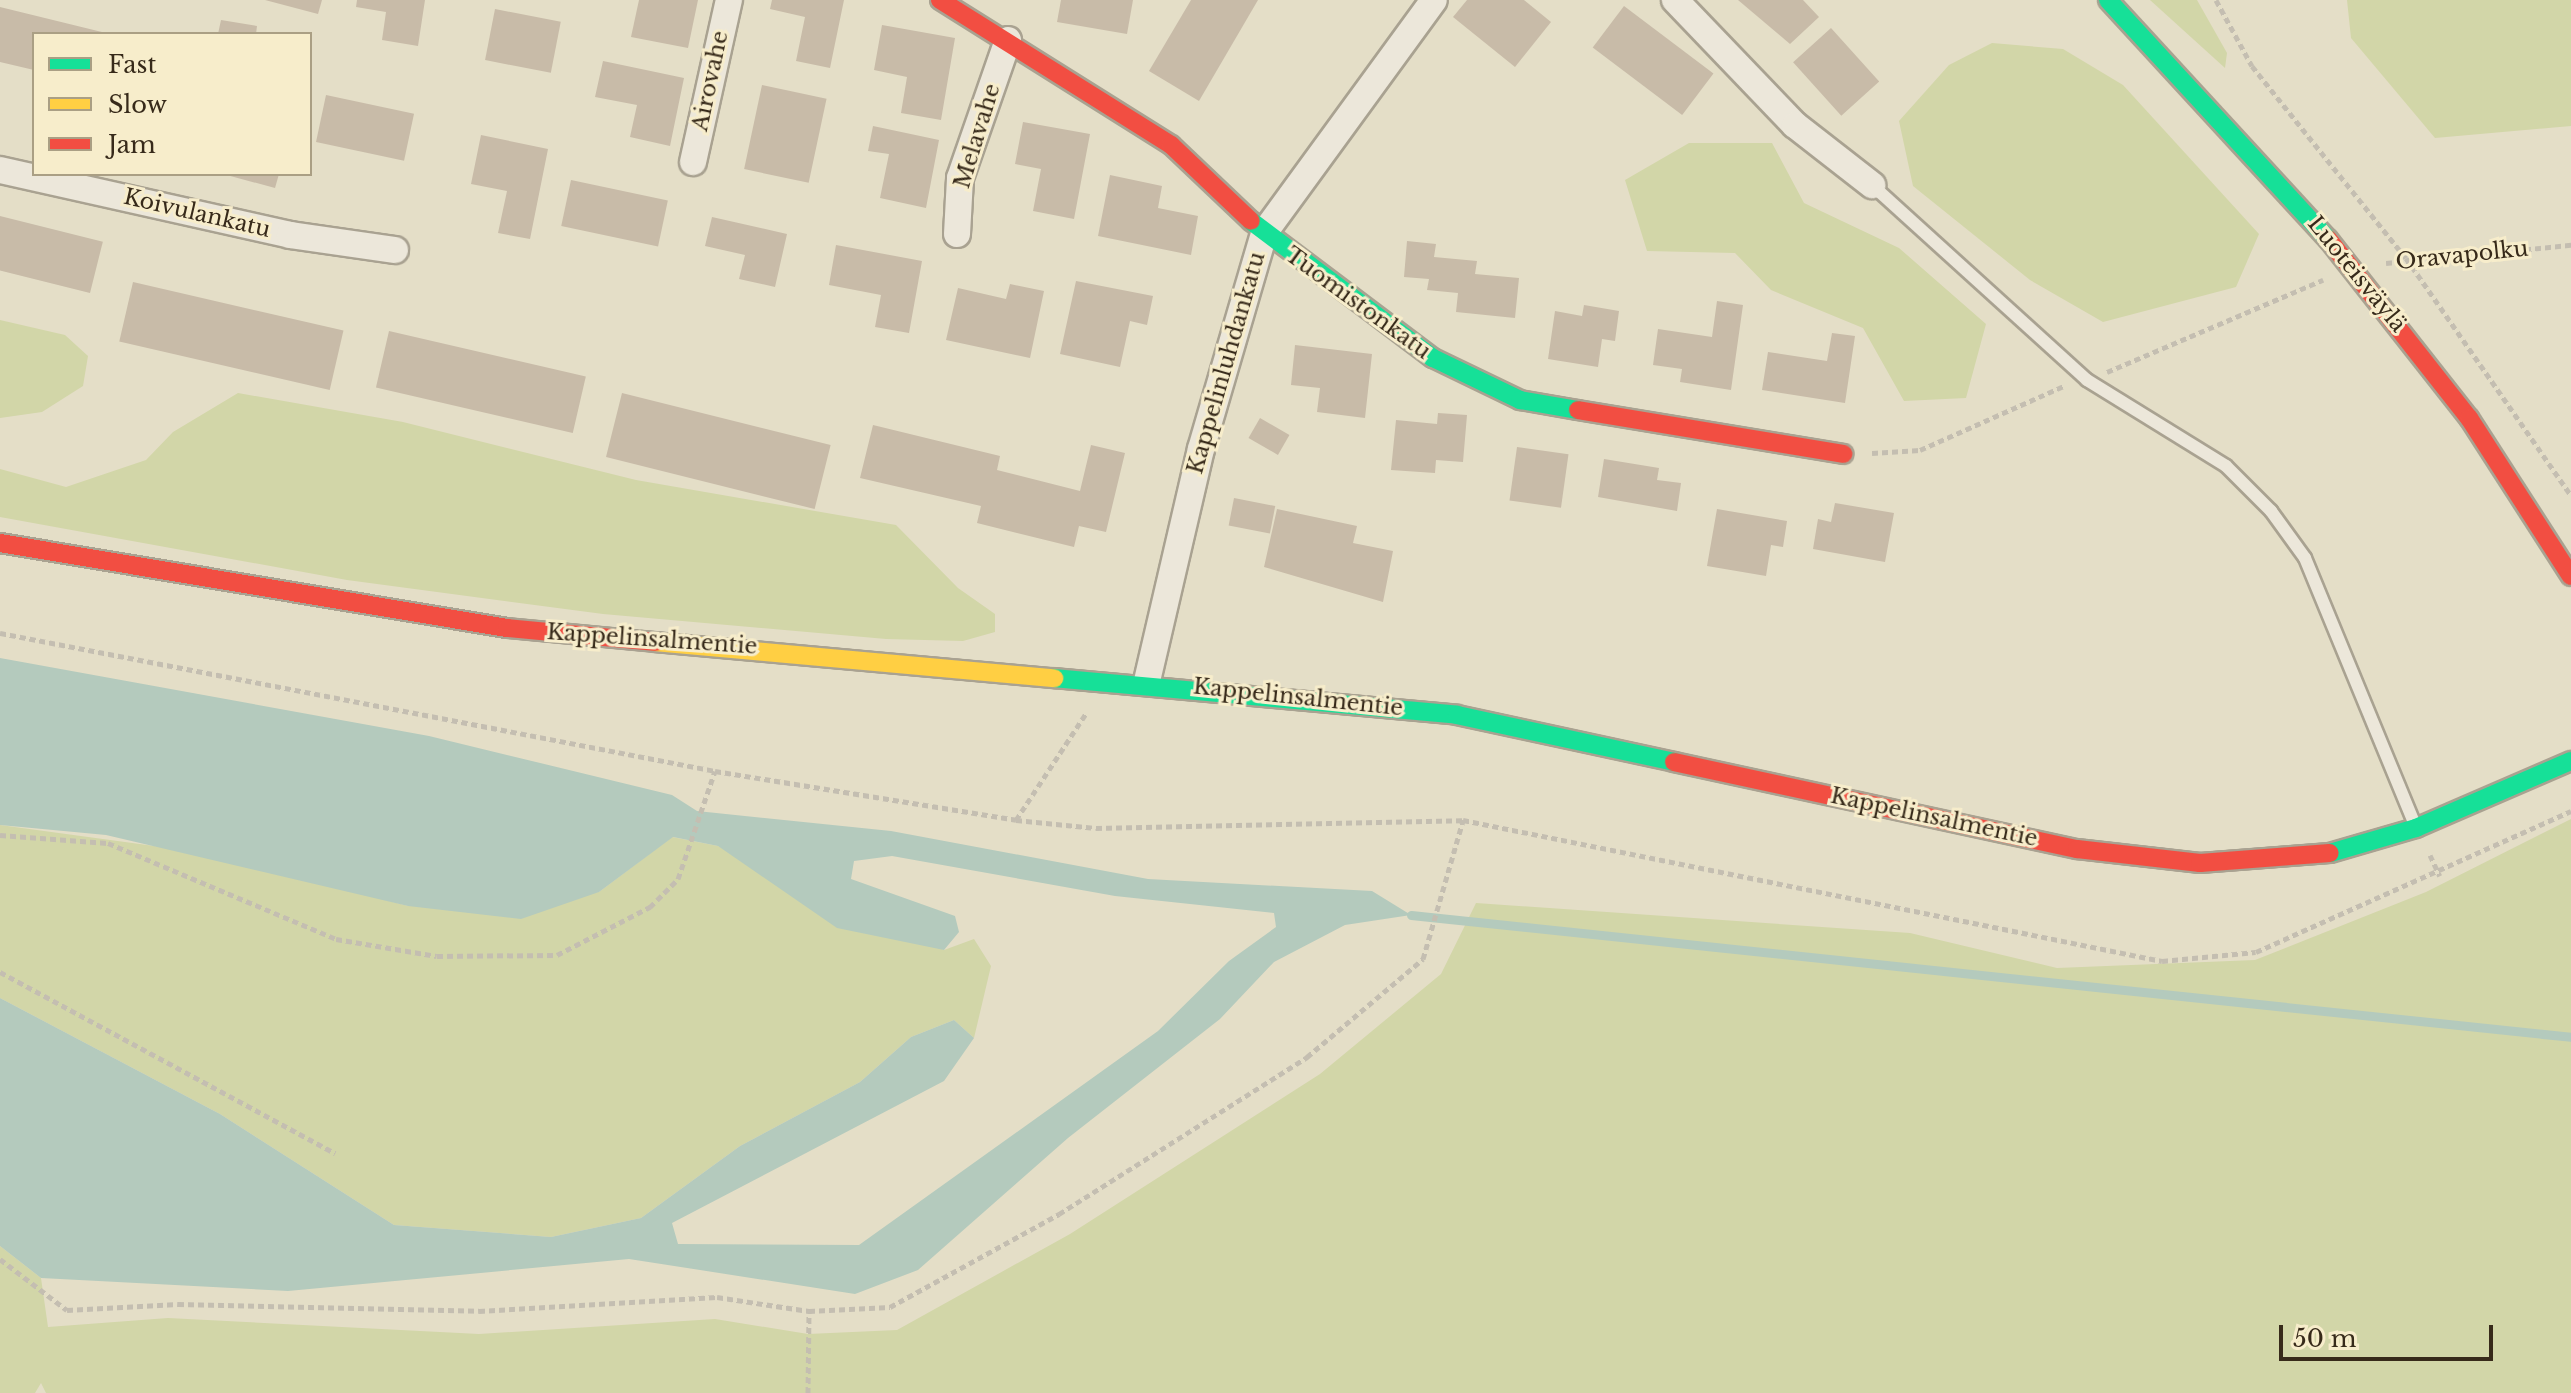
<!DOCTYPE html>
<meta charset="utf-8">
<style>
body{margin:0}
#map{position:relative;width:2571px;height:1393px;overflow:hidden;background:#e4dec7;font-family:"Libre Baskerville",serif}
div>[style]{position:absolute}
[style*='--x']{left:calc(var(--x)*1px);top:calc(var(--y)*1px);width:calc(var(--w)*1px);rotate:calc(var(--a)*1deg)}
.green>*{inset:0;background:#d2d6a8}
.water>*{inset:0;background:#b4cabd}
.stream>*{height:9px;margin:-4.5px;padding:0 4.5px;transform-origin:4.5px;border-radius:4.5px;background:#b4cabd}
.building>*{inset:0;background:#c8bba8;transform-origin:0 0}
.path>*{height:5px;margin-top:-2.5px;transform-origin:0;background:repeating-linear-gradient(90deg,#c4beb1 0 6px,transparent 0 10px)}
.roads{filter:drop-shadow(2px 0 #a9a291) drop-shadow(-2px 0 #a9a291) drop-shadow(0 2px #a9a291) drop-shadow(0 -2px #a9a291)}
.lane>*{height:12px;margin:-6px;padding:0 6px;transform-origin:6px;border-radius:6px;background:#ece7da}
.street>*{height:26px;margin:-13px;padding:0 13px;transform-origin:13px;border-radius:13px;background:#ece7da}
.fast>*{height:18px;margin:-9px;padding:0 9px;transform-origin:9px;border-radius:9px;background:#16e098}
.slow>*{height:18px;margin:-9px;padding:0 9px;transform-origin:9px;border-radius:9px;background:#ffcf43}
.jam>*{height:18px;margin:-9px;padding:0 9px;transform-origin:9px;border-radius:9px;background:#f24e42}
span{translate:-50% -50%;white-space:nowrap;text-align:center;line-height:1.15;-webkit-text-stroke:6px #f7edcb;paint-order:stroke}
.street-label{font-size:22px;color:#372a1a}
.legend{position:absolute;left:32px;top:32px;width:280px;height:144px;box-sizing:border-box;background:#f7edcb;border:2px solid #aa9f84;margin:0;padding:10px 14px;list-style:none;font-size:24px;color:#372a1a}
.legend li{display:flex;align-items:center;gap:16px;height:40px}
.legend b{width:40px;border:2px solid #aa9f84}
.scale{position:absolute;left:2279px;top:1325px;width:214px;height:36px;box-sizing:border-box;border:4px solid #372a1a;border-top:0;padding-left:10px;font-size:24px;line-height:28px;white-space:nowrap;color:#372a1a;-webkit-text-stroke:6px #f7edcb;paint-order:stroke}
</style>
<div id="map">
<div class="green">
<i style="clip-path:polygon(2150px 0,2197px 0,2227px 53px,2225px 68px)"></i>
<i style="clip-path:polygon(2347px 0,2571px 0,2571px 126px,2435px 138px,2351px 38px)"></i>
<i style="clip-path:polygon(1992px 43px,2063px 49px,2123px 85px,2259px 234px,2236px 287px,2103px 322px,2030px 280px,1913px 186px,1899px 121px,1949px 65px)"></i>
<i style="clip-path:polygon(1689px 143px,1772px 143px,1804px 203px,1899px 248px,1986px 324px,1966px 398px,1904px 401px,1863px 328px,1771px 290px,1735px 253px,1647px 251px,1625px 180px)"></i>
<i style="clip-path:polygon(0 320px,65px 335px,88px 356px,83px 386px,42px 412px,0 418px)"></i>
<i style="clip-path:polygon(238px 393px,403px 422px,636px 480px,896px 525px,958px 588px,995px 614px,995px 632px,963px 641px,886px 639px,603px 614px,347px 580px,0 517px,0 469px,66px 487px,146px 460px,173px 432px)"></i>
<i style="clip-path:polygon(2571px 819px,2571px 1393px,46px 1393px,41px 1383px,35px 1393px,0 1393px,0 1246px,41px 1278px,48px 1327px,168px 1318px,479px 1334px,715px 1319px,808px 1334px,897px 1330px,1070px 1234px,1320px 1074px,1441px 974px,1476px 903px,1910px 933px,2057px 968px,2255px 960px,2426px 892px)"></i>
<i style="clip-path:polygon(0 825px,213px 854px,408px 906px,599px 892px,672px 837px,718px 846px,944px 950px,974px 939px,991px 966px,974px 1038px,954px 1020px,911px 1037px,860px 1082px,740px 1146px,641px 1218px,551px 1237px,394px 1225px,220px 1114px,0 998px)"></i>
</div>
<div class="water">
<i style="clip-path:polygon(0 658px,429px 736px,672px 795px,697px 811px,891px 831px,1148px 879px,1372px 891px,1411px 915px,1345px 925px,1274px 962px,1220px 1019px,1068px 1138px,918px 1270px,855px 1294px,629px 1259px,288px 1291px,41px 1278px,0 1246px,0 998px,220px 1114px,394px 1225px,551px 1237px,641px 1218px,740px 1146px,860px 1082px,911px 1037px,954px 1020px,974px 1038px,944px 1081px,672px 1223px,678px 1244px,859px 1245px,1158px 1031px,1229px 961px,1276px 927px,1274px 913px,1115px 896px,892px 856px,854px 861px,851px 879px,955px 916px,959px 932px,944px 950px,837px 928px,718px 846px,673px 837px,599px 892px,521px 919px,408px 906px,106px 835px,0 825px)"></i>
</div>
<div class="stream">
<i style="--x:1411;--y:915;--w:1166;--a:6"></i>
</div>
<div class="building">
<i style="clip-path:polygon(265px 0,322px 0,318px 14px)"></i>
<i style="clip-path:polygon(357px 0,425px 0,418px 46px,382px 40px,386px 12px,356px 7px)"></i>
<i style="clip-path:polygon(639px 0,698px 0,688px 48px,631px 37px)"></i>
<i style="clip-path:polygon(772px 0,844px 0,830px 68px,796px 61px,805px 17px,770px 9px)"></i>
<i style="clip-path:polygon(1061px 0,1133px 0,1127px 34px,1057px 22px)"></i>
<i style="clip-path:polygon(1191px 0,1258px 0,1199px 101px,1149px 71px)"></i>
<i style="clip-path:polygon(1467px 0,1524px 0,1551px 22px,1515px 67px,1453px 17px)"></i>
<i style="clip-path:polygon(1738px 0,1803px 0,1819px 17px,1790px 44px)"></i>
<i style="left:1624px;top:6px;width:112px;height:52px;rotate:37deg"></i>
<i style="clip-path:polygon(0 7px,106px 33px,106px 34px,34px 34px,34px 70px,0 62px)"></i>
<i style="left:495px;top:9px;width:67px;height:52px;rotate:11deg"></i>
<i style="clip-path:polygon(221px 20px,257px 26px,256px 34px,218px 34px)"></i>
<i style="clip-path:polygon(882px 25px,955px 38px,941px 120px,901px 113px,907px 77px,874px 70px)"></i>
<i style="left:1831px;top:28px;width:72px;height:51px;rotate:48deg"></i>
<i style="clip-path:polygon(603px 61px,684px 78px,670px 146px,630px 137px,637px 105px,595px 97px)"></i>
<i style="left:762px;top:85px;width:66px;height:86px;rotate:12deg"></i>
<i style="left:326px;top:95px;width:90px;height:48px;rotate:12deg"></i>
<i style="clip-path:polygon(1023px 122px,1090px 134px,1074px 219px,1033px 211px,1041px 169px,1015px 164px)"></i>
<i style="clip-path:polygon(873px 126px,939px 140px,926px 208px,880px 198px,889px 154px,868px 151px)"></i>
<i style="clip-path:polygon(481px 135px,548px 149px,530px 239px,498px 233px,507px 191px,471px 184px)"></i>
<i style="clip-path:polygon(223px 174px,279px 174px,275px 188px)"></i>
<i style="clip-path:polygon(1110px 175px,1162px 186px,1158px 208px,1198px 216px,1191px 255px,1098px 236px)"></i>
<i style="left:571px;top:180px;width:99px;height:47px;rotate:12deg"></i>
<i style="left:0;top:216px;width:106px;height:53px;rotate:14deg"></i>
<i style="clip-path:polygon(712px 217px,787px 234px,775px 287px,739px 279px,745px 255px,705px 246px)"></i>
<i style="clip-path:polygon(1407px 241px,1436px 244px,1434px 257px,1477px 261px,1475px 274px,1519px 278px,1515px 318px,1456px 312px,1458px 293px,1427px 290px,1429px 279px,1404px 277px)"></i>
<i style="clip-path:polygon(836px 245px,922px 261px,909px 333px,875px 327px,881px 295px,829px 285px)"></i>
<i style="clip-path:polygon(1076px 281px,1153px 296px,1147px 325px,1130px 321px,1120px 367px,1060px 354px)"></i>
<i style="left:133px;top:282px;width:216px;height:61px;rotate:13deg"></i>
<i style="clip-path:polygon(1010px 284px,1044px 291px,1030px 358px,946px 340px,958px 288px,1006px 299px)"></i>
<i style="clip-path:polygon(1717px 301px,1743px 305px,1731px 390px,1680px 382px,1682px 369px,1653px 365px,1658px 329px,1712px 337px)"></i>
<i style="clip-path:polygon(1584px 305px,1619px 311px,1615px 341px,1602px 339px,1598px 367px,1548px 359px,1555px 311px,1582px 316px)"></i>
<i style="left:389px;top:331px;width:202px;height:58px;rotate:13deg"></i>
<i style="clip-path:polygon(1832px 333px,1855px 336px,1845px 403px,1762px 390px,1768px 352px,1827px 361px)"></i>
<i style="clip-path:polygon(1295px 345px,1372px 354px,1365px 418px,1317px 412px,1320px 388px,1291px 385px)"></i>
<i style="left:622px;top:393px;width:215px;height:66px;rotate:14deg"></i>
<i style="clip-path:polygon(1438px 413px,1467px 415px,1463px 462px,1436px 460px,1435px 473px,1391px 470px,1396px 420px,1437px 424px)"></i>
<i style="left:1260px;top:418px;width:34px;height:23px;rotate:30deg"></i>
<i style="clip-path:polygon(873px 425px,1000px 456px,997px 470px,1080px 491px,1091px 445px,1125px 453px,1106px 532px,1079px 526px,1074px 547px,977px 523px,981px 506px,860px 478px)"></i>
<i style="left:1517px;top:447px;width:52px;height:54px;rotate:8deg"></i>
<i style="clip-path:polygon(1604px 459px,1659px 468px,1657px 480px,1681px 483px,1677px 511px,1598px 497px)"></i>
<i style="left:1234px;top:498px;width:42px;height:28px;rotate:11deg"></i>
<i style="clip-path:polygon(1835px 503px,1894px 513px,1885px 562px,1813px 549px,1818px 519px,1831px 522px)"></i>
<i style="clip-path:polygon(1277px 509px,1357px 526px,1353px 543px,1393px 551px,1383px 602px,1264px 567px)"></i>
<i style="clip-path:polygon(1717px 509px,1787px 521px,1783px 547px,1771px 545px,1766px 576px,1707px 566px)"></i>
</div>
<div class="path">
<i style="--x:2216;--y:0;--w:75;--a:61.4"></i>
<i style="--x:2252;--y:66;--w:246;--a:51.3"></i>
<i style="--x:2406;--y:258;--w:289;--a:55.2"></i>
<i style="--x:2386;--y:263;--w:186;--a:-5.6"></i>
<i style="--x:2107;--y:372;--w:235;--a:-23.1"></i>
<i style="--x:1872;--y:453;--w:48;--a:-3.6"></i>
<i style="--x:1920;--y:450;--w:158;--a:-24"></i>
<i style="--x:0;--y:633;--w:728;--a:10.92"></i>
<i style="--x:715;--y:771;--w:305;--a:9.2"></i>
<i style="--x:1016;--y:820;--w:80;--a:5.7"></i>
<i style="--x:1096;--y:828;--w:367;--a:-1.2"></i>
<i style="--x:1463;--y:820;--w:713;--a:11.4"></i>
<i style="--x:2162;--y:961;--w:94;--a:-5.5"></i>
<i style="--x:2256;--y:952;--w:345;--a:-24.1"></i>
<i style="--x:1016;--y:820;--w:129;--a:-56.7"></i>
<i style="--x:0;--y:835;--w:108;--a:4.2"></i>
<i style="--x:108;--y:843;--w:247;--a:22.8"></i>
<i style="--x:336;--y:939;--w:102;--a:9.6"></i>
<i style="--x:437;--y:956;--w:120;--a:-0.5"></i>
<i style="--x:557;--y:955;--w:105;--a:-27.3"></i>
<i style="--x:650;--y:907;--w:40;--a:-45"></i>
<i style="--x:678;--y:879;--w:114;--a:-71.1"></i>
<i style="--x:2430;--y:855;--w:23;--a:65"></i>
<i style="--x:0;--y:972;--w:381;--a:28.4"></i>
<i style="--x:0;--y:1259;--w:84;--a:37.3"></i>
<i style="--x:67;--y:1310;--w:111;--a:-3.1"></i>
<i style="--x:178;--y:1304;--w:301;--a:1.3"></i>
<i style="--x:479;--y:1311;--w:238;--a:-3.4"></i>
<i style="--x:717;--y:1297;--w:93;--a:8.7"></i>
<i style="--x:809;--y:1311;--w:81;--a:-2.8"></i>
<i style="--x:890;--y:1307;--w:193;--a:-28.8"></i>
<i style="--x:1059;--y:1214;--w:294;--a:-32.3"></i>
<i style="--x:1307;--y:1057;--w:152;--a:-40.2"></i>
<i style="--x:1423;--y:959;--w:145;--a:-73.9"></i>
<i style="--x:808;--y:1393;--w:82;--a:-89.3"></i>
</div>
<div class="roads">
<div class="lane">
<i style="--x:1872;--y:185;--w:290;--a:42.2"></i>
<i style="--x:2087;--y:380;--w:163;--a:31.7"></i>
<i style="--x:2226;--y:466;--w:64;--a:45"></i>
<i style="--x:2271;--y:511;--w:58;--a:54.1"></i>
<i style="--x:2305;--y:558;--w:289;--a:67.6"></i>
</div>
<div class="street">
<i style="--x:1675;--y:0;--w:173;--a:46.2"></i>
<i style="--x:1795;--y:125;--w:98;--a:37.9"></i>
<i style="--x:693;--y:162;--w:166;--a:-77.5"></i>
<i style="--x:0;--y:170;--w:297;--a:12.6"></i>
<i style="--x:290;--y:235;--w:106;--a:8.1"></i>
<i style="--x:957;--y:234;--w:56;--a:-86.9"></i>
<i style="--x:960;--y:178;--w:146;--a:-70.8"></i>
<i style="--x:1147;--y:681;--w:238;--a:-76.9"></i>
<i style="--x:1201;--y:449;--w:225;--a:-73.7"></i>
<i style="--x:1264;--y:233;--w:288;--a:-53.9"></i>
</div>
<div class="fast">
<i style="--x:2108;--y:0;--w:325;--a:47.4"></i>
<i style="--x:1251;--y:221;--w:228;--a:37"></i>
<i style="--x:1433;--y:358;--w:97;--a:25.8"></i>
<i style="--x:1520;--y:400;--w:59;--a:9.8"></i>
<i style="--x:1054;--y:678;--w:405;--a:5.2"></i>
<i style="--x:1457;--y:715;--w:222;--a:12.2"></i>
<i style="--x:2330;--y:853;--w:90;--a:-16.2"></i>
<i style="--x:2416;--y:828;--w:169;--a:-23.4"></i>
</div>
<div class="slow">
<i style="--x:655;--y:642;--w:401;--a:5.2"></i>
</div>
<div class="jam">
<i style="--x:940;--y:0;--w:273;--a:32.1"></i>
<i style="--x:1171;--y:145;--w:110;--a:43.5"></i>
<i style="--x:2328;--y:239;--w:228;--a:51.8"></i>
<i style="--x:2469;--y:418;--w:188;--a:57.2"></i>
<i style="--x:1578;--y:410;--w:269;--a:9.4"></i>
<i style="--x:0;--y:543;--w:514;--a:9.52"></i>
<i style="--x:507;--y:628;--w:149;--a:5.4"></i>
<i style="--x:1674;--y:762;--w:412;--a:12.2"></i>
<i style="--x:2077;--y:849;--w:124;--a:6.5"></i>
<i style="--x:2200;--y:863;--w:130;--a:-4.4"></i>
</div>
</div>
<div class="street-label">
<span style="left:710px;top:81px;rotate:-78deg">Airovahe</span>
<span style="left:977px;top:136px;rotate:-73deg">Melavahe</span>
<span style="left:197px;top:213px;rotate:13deg">Koivulankatu</span>
<span style="left:2462px;top:255px;rotate:-6deg">Oravapolku</span>
<span style="left:2357px;top:274px;rotate:51deg">Luoteisväylä</span>
<span style="left:1358px;top:303px;rotate:36deg">Tuomistonkatu</span>
<span style="left:1226px;top:363px;rotate:-74deg">Kappelinluhdankatu</span>
<span style="left:652px;top:639px;rotate:4deg">Kappelinsalmentie</span>
<span style="left:1298px;top:697px;rotate:6deg">Kappelinsalmentie</span>
<span style="left:1934px;top:817px;rotate:12deg">Kappelinsalmentie</span>
</div>
<ul class="legend">
<li><b style="height:10px;background:#16e098"></b>Fast</li>
<li><b style="height:10px;background:#ffcf43"></b>Slow</li>
<li><b style="height:10px;background:#f24e42"></b>Jam</li>
</ul>
<div class="scale">50 m</div>
</div>
